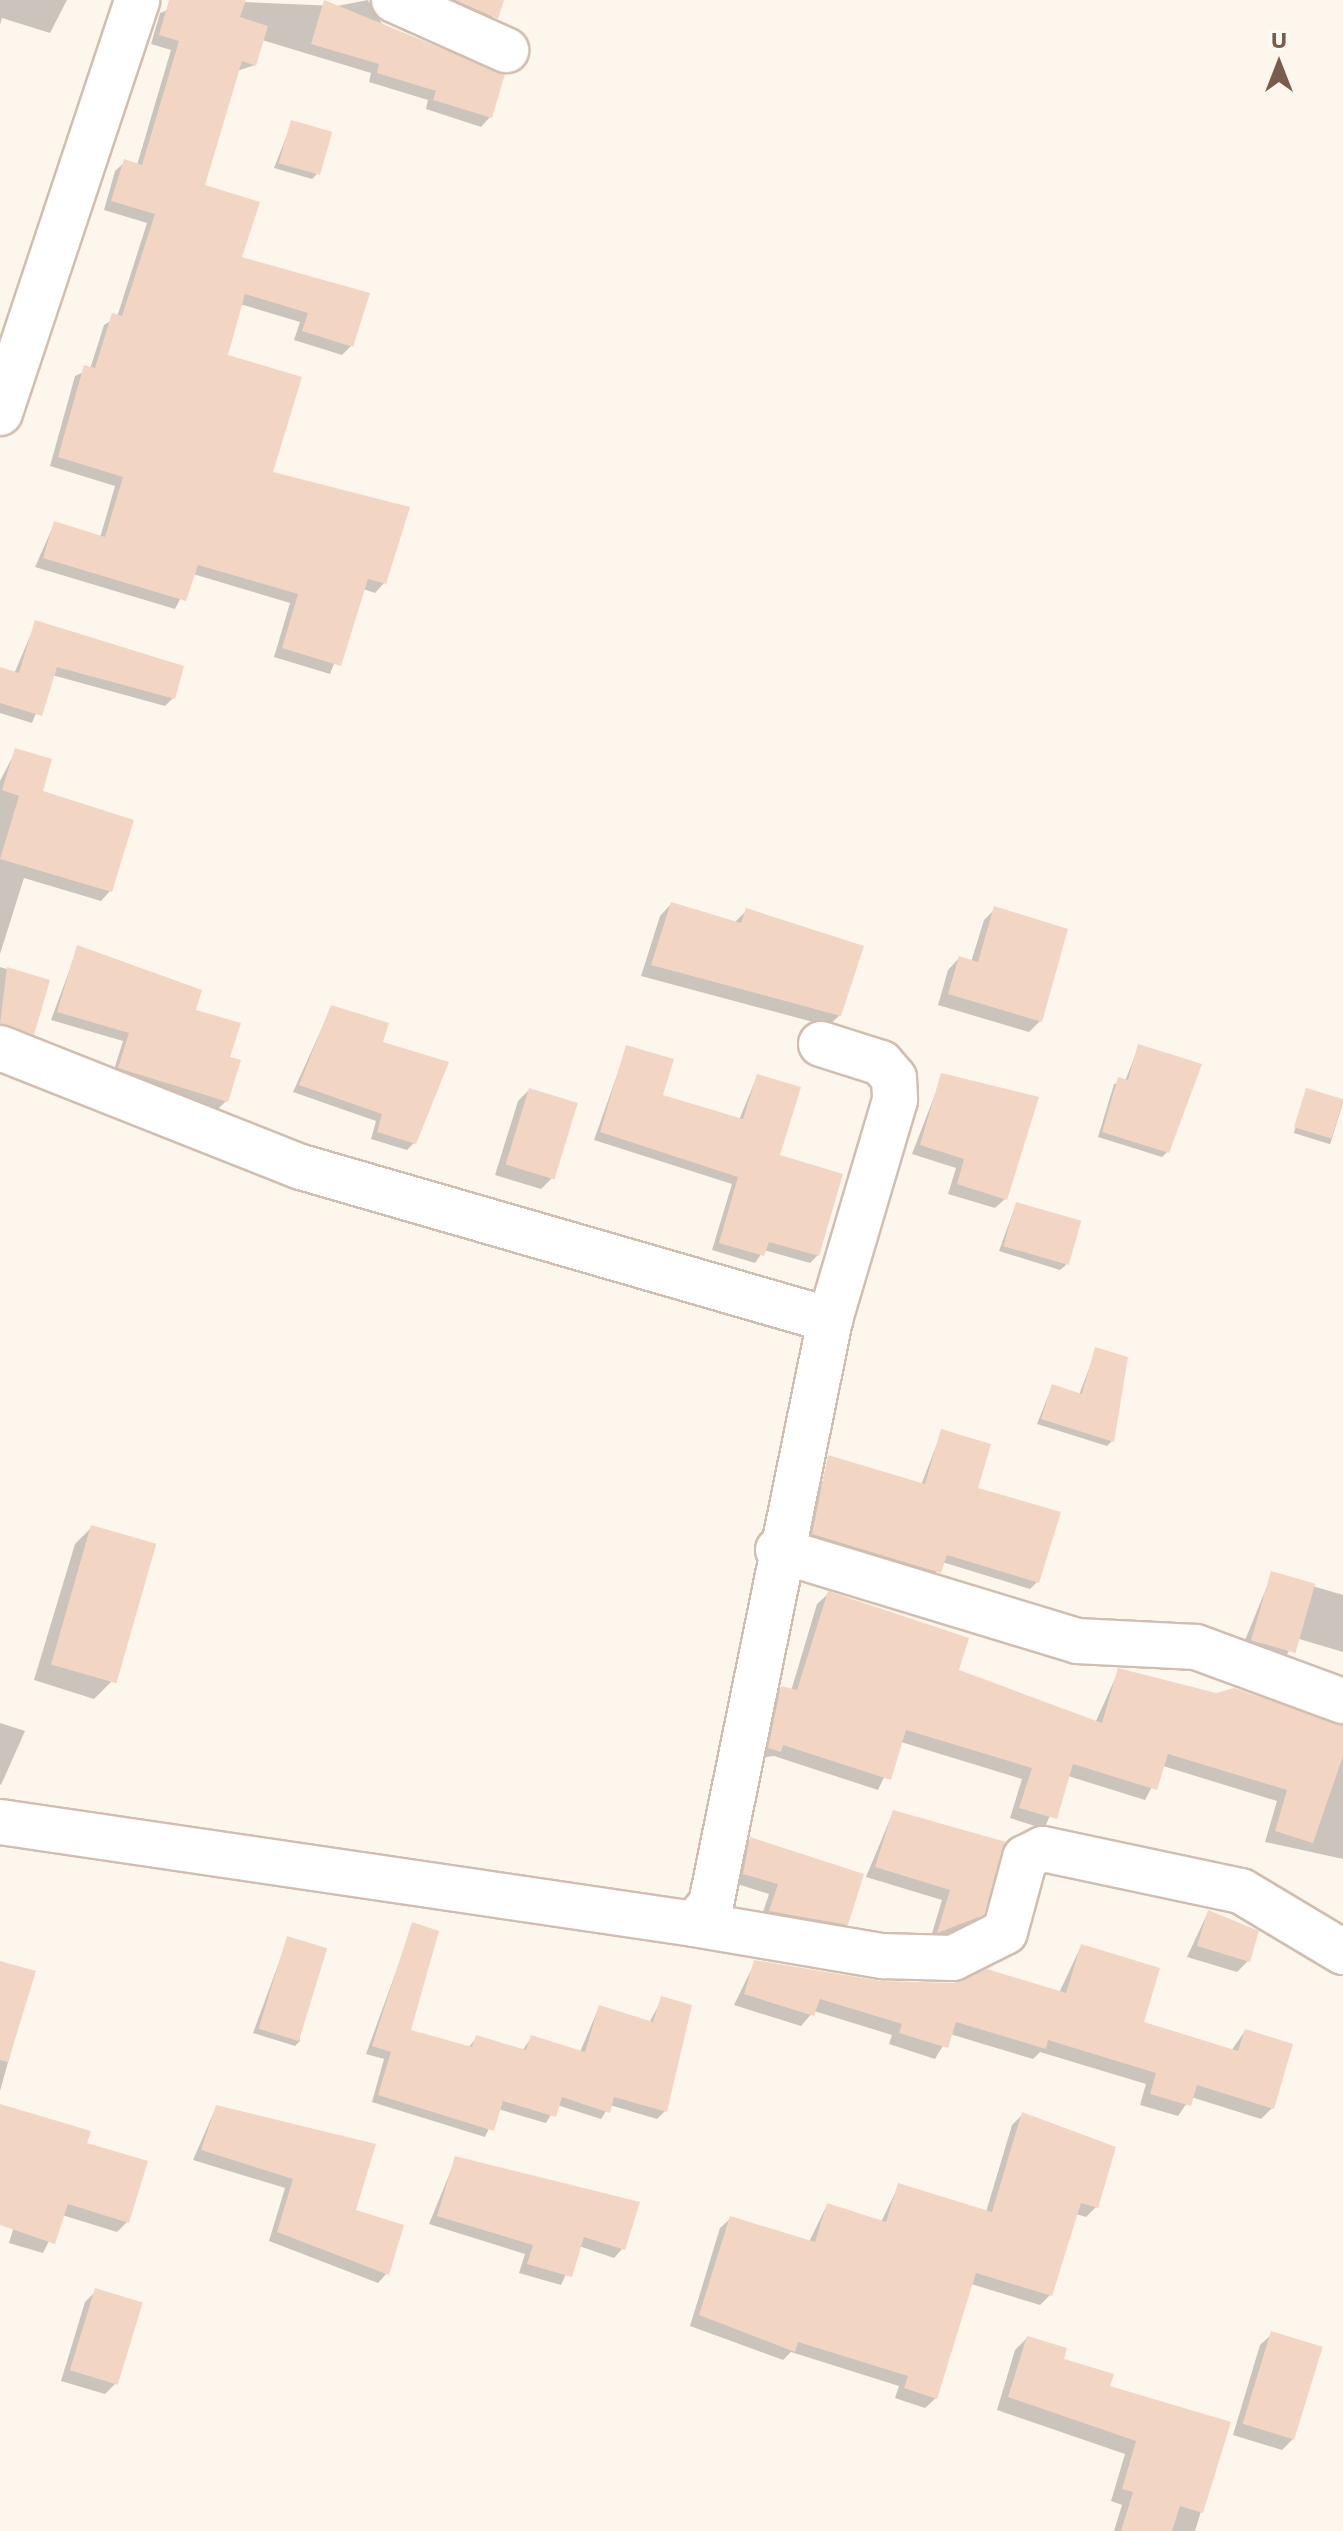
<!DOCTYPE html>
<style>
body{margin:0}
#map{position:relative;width:1343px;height:2531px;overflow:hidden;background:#fdf6ec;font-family:Commissioner,sans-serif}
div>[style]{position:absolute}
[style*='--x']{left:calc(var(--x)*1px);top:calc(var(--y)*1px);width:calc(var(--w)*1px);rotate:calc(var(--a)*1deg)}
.shadow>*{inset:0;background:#0003;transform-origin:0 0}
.building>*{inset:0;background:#f3d5c3;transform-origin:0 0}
.roads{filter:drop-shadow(2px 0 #d1beb0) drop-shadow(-2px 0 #d1beb0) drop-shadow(0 2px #d1beb0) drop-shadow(0 -2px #d1beb0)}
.street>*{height:44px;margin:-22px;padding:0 22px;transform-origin:22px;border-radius:22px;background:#fff}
span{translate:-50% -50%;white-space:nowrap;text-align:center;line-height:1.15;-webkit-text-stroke:7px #fffaf3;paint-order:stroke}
.north{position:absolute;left:1239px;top:24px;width:80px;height:80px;-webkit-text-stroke:6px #fffaf3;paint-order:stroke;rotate:0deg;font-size:22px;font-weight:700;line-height:32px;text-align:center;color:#7a5c4d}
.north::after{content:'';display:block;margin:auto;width:28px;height:36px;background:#7a5c4d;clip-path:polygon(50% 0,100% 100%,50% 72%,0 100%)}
</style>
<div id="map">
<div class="shadow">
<i style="clip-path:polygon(0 0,67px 0,50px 33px,2px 18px,0 25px)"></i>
<i style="clip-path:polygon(194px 0,337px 6px,368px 0,382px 24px,490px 117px,481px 127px,426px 109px,428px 100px,369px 82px,371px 73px,262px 40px,255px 65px,237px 71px,203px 186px,240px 259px,351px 346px,342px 355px,294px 340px,300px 322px,240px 304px,225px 356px,270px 474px,407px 508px,384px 583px,375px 593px,363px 589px,330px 674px,274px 657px,290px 603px,193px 574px,175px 609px,35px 567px,54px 524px,100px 538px,115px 486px,50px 466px,75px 376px,90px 369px,104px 325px,117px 317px,147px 223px,104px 210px,115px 171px,125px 162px,137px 165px,171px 50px,151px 44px,160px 13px)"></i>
<i style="clip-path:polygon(422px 0,501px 0,487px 27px)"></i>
<i style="clip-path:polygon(292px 122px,317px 174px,312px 179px,274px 168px)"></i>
<i style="clip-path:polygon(36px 622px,173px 698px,165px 706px,52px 675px,32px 723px,0 713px,0 672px,14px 674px)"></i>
<i style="clip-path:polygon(16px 750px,110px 891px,101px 901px,24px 878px,0 954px,0 781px)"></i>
<i style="clip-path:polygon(671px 904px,735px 922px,746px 911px,840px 1015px,828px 1026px,641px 976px,660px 916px)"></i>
<i style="clip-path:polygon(995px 909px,1040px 1021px,1029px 1032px,938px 1005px,948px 970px,959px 958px,971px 962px,984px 920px)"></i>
<i style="clip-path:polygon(78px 947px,194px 1011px,228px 1058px,226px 1101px,218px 1109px,112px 1076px,123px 1041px,51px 1020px)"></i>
<i style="clip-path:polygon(0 967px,48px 982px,23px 1043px,0 1036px)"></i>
<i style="clip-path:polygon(331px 1008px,381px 1044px,414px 1143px,407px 1150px,371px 1139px,376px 1121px,293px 1092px)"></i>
<i style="clip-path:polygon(1139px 1046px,1167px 1152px,1162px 1157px,1098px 1137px,1114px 1084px,1125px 1081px)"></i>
<i style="clip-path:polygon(627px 1047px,661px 1096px,739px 1120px,757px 1076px,778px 1156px,818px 1255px,810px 1263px,764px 1250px,755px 1263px,712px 1250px,732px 1184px,594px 1140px)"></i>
<i style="clip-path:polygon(942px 1076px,1005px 1199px,995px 1208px,948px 1194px,956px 1168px,912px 1154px)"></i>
<i style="clip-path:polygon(529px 1090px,552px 1178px,541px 1189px,495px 1175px,518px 1101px)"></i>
<i style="left:1307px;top:1090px;width:38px;height:45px;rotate:17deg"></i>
<i style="clip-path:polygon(1016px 1204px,1066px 1265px,1060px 1270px,999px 1251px)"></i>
<i style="clip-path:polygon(1096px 1350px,1112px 1441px,1107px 1446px,1037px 1424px,1052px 1386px,1079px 1395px)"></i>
<i style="clip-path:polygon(942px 1431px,1037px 1582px,1030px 1589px,942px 1562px,932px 1579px,806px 1541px,829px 1458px,921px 1485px)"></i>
<i style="clip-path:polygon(92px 1527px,111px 1682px,94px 1699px,34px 1680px,75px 1544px)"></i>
<i style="clip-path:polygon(1272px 1574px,1343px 1595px,1343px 1652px,1296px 1638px,1281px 1665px,1241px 1650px)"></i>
<i style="clip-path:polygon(828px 1594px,957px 1671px,1095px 1723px,1119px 1670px,1343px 1725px,1343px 1859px,1265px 1842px,1277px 1801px,1163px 1766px,1145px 1800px,1068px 1776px,1044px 1829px,1010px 1818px,1022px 1779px,901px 1742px,878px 1790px,774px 1756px,759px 1758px,771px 1699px,782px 1688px,791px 1691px,817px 1604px)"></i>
<i style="clip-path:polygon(0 1723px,25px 1731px,1px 1785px,0 1784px)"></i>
<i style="clip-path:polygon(893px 1812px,982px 1914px,972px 1924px,930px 1940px,942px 1900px,866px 1877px)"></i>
<i style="clip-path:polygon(751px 1839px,846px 1924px,836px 1934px,760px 1921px,769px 1894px,734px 1883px,741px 1849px)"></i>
<i style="clip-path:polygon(1208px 1912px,1248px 1961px,1237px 1972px,1187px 1957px)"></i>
<i style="clip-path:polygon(413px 1925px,409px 2032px,468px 2048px,476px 2038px,522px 2051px,531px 2038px,580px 2052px,599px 2007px,649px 2023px,662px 1999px,665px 2111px,657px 2119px,610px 2105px,601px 2119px,557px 2105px,546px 2123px,498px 2109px,485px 2137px,372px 2102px,384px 2059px,366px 2054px)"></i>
<i style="clip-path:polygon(288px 1938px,300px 2041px,295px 2046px,253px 2033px)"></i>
<i style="clip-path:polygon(1081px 1946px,1141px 2023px,1231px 2051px,1245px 2031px,1272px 2108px,1261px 2119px,1191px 2097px,1178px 2116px,1140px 2105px,1146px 2084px,1040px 2052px,1033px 2059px,950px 2034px,935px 2059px,889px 2044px,892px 2035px,814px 2011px,801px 2026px,734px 2005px,755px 1962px,881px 1983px,1059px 1993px)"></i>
<i style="clip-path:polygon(0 1963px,33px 1973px,0 2091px)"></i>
<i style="clip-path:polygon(0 2106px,85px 2144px,127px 2222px,117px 2232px,62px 2215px,43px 2253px,9px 2243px,26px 2186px,0 2179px)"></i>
<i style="clip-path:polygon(216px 2107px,354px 2211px,387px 2273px,378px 2283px,269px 2241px,285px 2188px,193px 2160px)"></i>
<i style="clip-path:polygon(1022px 2115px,1096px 2207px,1086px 2217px,1076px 2214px,1050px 2295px,1040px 2305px,971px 2284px,936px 2398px,925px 2408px,895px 2398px,899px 2386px,791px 2352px,783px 2360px,690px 2326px,720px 2228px,731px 2218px,809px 2242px,827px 2205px,881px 2222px,899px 2185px,986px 2212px,1012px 2125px)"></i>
<i style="clip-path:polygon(456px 2158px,623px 2248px,614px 2258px,579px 2246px,561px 2285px,519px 2273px,525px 2254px,429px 2224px)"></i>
<i style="clip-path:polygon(96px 2291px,116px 2383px,105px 2394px,61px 2381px,85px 2302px)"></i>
<i style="clip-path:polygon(1272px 2334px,1293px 2439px,1282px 2450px,1233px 2435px,1260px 2345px)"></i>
<i style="clip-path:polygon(1027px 2338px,1108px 2388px,1228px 2424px,1195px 2531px,1114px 2531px,1122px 2505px,1111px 2501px,1125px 2454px,997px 2410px,1015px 2350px)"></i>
</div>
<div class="building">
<i style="clip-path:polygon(169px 0,246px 0,240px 17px,268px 26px,256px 66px,242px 61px,205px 185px,260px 202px,242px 257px,370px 293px,353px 347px,302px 331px,308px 313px,245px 294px,228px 355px,302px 377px,273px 472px,410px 507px,386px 584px,368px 579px,341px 666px,282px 648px,298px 594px,198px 565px,186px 601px,43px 558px,54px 521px,105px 537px,123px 477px,58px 457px,84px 365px,95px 368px,112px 313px,122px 316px,155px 214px,111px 201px,124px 159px,142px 165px,179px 41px,159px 35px)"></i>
<i style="clip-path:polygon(324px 0,505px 74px,492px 118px,433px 100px,436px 91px,377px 73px,379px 64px,311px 44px)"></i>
<i style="clip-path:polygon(455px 0,504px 0,498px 19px)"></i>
<i style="left:291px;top:120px;width:43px;height:45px;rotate:16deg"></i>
<i style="clip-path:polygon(35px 620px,184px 666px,175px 699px,57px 667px,42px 716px,0 703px,0 667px,19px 673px)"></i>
<i style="clip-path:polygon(15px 748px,52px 759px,43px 791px,134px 820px,112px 892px,0 859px,19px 796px,2px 790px)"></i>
<i style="clip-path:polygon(671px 902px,741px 923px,746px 908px,864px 946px,841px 1016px,651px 965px)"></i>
<i style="clip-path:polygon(994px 906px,1068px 929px,1042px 1022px,948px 994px,959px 956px,978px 962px)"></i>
<i style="clip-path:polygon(77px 945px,202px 990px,196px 1010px,241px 1023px,230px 1057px,241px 1060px,228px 1102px,118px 1068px,129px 1033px,57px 1012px)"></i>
<i style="clip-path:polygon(7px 967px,50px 980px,34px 1035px,0 1024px)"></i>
<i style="clip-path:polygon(331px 1005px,389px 1023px,383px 1042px,449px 1062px,416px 1144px,377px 1132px,382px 1114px,299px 1085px)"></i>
<i style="clip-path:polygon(1138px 1044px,1202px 1064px,1169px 1153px,1102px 1132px,1118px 1077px,1128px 1080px)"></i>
<i style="clip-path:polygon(626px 1045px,674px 1059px,663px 1095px,743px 1119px,757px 1074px,801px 1087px,780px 1155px,843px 1174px,819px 1256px,769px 1242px,764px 1256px,719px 1243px,738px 1177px,600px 1132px)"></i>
<i style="clip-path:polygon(941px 1073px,1039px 1097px,1007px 1200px,957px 1184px,964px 1159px,920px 1145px)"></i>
<i style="left:529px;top:1088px;width:51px;height:80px;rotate:17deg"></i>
<i style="left:1306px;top:1088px;width:39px;height:41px;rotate:17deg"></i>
<i style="left:1016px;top:1202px;width:68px;height:46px;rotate:16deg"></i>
<i style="clip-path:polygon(1095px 1347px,1128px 1357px,1114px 1442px,1041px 1419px,1052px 1384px,1082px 1394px)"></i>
<i style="clip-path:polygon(941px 1429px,991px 1444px,978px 1488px,1061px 1512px,1039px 1583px,947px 1555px,941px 1573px,812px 1534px,828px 1455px,925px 1484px)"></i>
<i style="left:91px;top:1525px;width:68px;height:145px;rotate:16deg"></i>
<i style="left:1271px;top:1571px;width:46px;height:72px;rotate:16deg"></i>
<i style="clip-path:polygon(828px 1591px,969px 1638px,959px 1670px,1102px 1723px,1118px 1668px,1216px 1693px,1234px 1688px,1343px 1725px,1343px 1756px,1313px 1843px,1275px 1831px,1287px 1790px,1168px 1754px,1157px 1790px,1073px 1764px,1057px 1819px,1019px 1808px,1032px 1768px,906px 1730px,891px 1780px,783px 1745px,781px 1752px,768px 1748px,781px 1686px,797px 1690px)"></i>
<i style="clip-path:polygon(893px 1810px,1006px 1842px,984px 1915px,937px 1933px,950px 1890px,875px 1867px)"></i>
<i style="clip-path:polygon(750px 1837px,864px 1874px,848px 1925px,769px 1911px,778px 1884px,743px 1874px)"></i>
<i style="clip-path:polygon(1208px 1910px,1259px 1931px,1250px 1962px,1197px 1946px)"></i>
<i style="clip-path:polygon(412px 1922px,439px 1931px,411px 2030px,472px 2047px,476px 2035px,526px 2050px,531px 2035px,585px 2052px,599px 2005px,653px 2022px,661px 1996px,692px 2005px,667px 2112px,614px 2097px,610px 2113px,562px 2097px,556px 2117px,503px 2101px,494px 2131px,378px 2095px,391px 2052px,372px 2046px)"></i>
<i style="left:287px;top:1936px;width:42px;height:97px;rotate:17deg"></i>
<i style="clip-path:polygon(1081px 1944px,1160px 1968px,1144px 2022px,1238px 2051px,1245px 2029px,1293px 2044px,1274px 2109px,1197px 2085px,1191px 2106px,1150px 2094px,1156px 2073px,1048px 2040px,1046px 2049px,956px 2022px,948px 2048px,899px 2033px,902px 2024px,820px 1999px,814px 2016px,744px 1994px,754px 1960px,881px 1981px,953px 1983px,987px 1969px,1066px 1993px)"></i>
<i style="clip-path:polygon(0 1961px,36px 1971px,8px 2062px,0 2060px)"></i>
<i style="clip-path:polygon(0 2104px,91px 2131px,87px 2143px,148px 2161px,129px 2223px,68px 2204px,55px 2244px,0 2225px)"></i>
<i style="clip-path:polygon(216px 2105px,376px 2144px,356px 2210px,404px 2225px,389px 2275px,277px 2232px,293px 2179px,201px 2150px)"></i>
<i style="clip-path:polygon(1022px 2112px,1116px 2147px,1098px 2208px,1081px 2203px,1052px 2296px,976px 2273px,937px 2399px,904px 2388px,908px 2376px,798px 2342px,795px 2352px,699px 2315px,730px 2216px,815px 2242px,827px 2203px,886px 2222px,898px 2183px,992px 2212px)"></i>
<i style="clip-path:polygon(455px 2156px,640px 2202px,625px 2250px,584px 2237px,572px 2277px,527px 2264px,533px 2245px,437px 2216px)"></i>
<i style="left:95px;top:2288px;width:50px;height:86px;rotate:17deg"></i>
<i style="left:1271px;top:2331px;width:54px;height:97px;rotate:17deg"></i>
<i style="clip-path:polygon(1027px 2336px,1067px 2348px,1064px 2359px,1114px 2374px,1110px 2386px,1231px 2422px,1203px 2513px,1180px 2506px,1172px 2531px,1121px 2531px,1133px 2492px,1122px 2489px,1136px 2441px,1008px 2397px)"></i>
</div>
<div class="roads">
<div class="street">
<i style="--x:394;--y:0;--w:123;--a:24.1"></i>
<i style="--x:0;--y:413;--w:435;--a:-71.6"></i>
<i style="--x:821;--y:1044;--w:63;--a:17.6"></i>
<i style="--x:881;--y:1063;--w:20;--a:49"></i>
<i style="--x:894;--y:1078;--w:22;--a:87"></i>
<i style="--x:895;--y:1100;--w:229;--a:106.5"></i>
<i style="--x:0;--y:1048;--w:324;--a:21.6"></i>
<i style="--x:301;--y:1167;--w:551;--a:16.13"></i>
<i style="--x:830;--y:1320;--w:596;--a:101.52"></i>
<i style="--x:711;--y:1904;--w:26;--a:130"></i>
<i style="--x:694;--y:1924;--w:701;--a:-171.64"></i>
<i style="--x:778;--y:1550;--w:313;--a:16.9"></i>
<i style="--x:1077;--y:1641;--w:119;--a:2.9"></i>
<i style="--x:1196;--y:1647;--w:157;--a:20.2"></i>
<i style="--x:694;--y:1924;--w:191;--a:9.7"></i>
<i style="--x:882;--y:1956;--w:71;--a:1.6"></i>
<i style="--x:953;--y:1958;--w:58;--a:-26.6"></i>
<i style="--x:1005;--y:1932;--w:77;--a:-74.9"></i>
<i style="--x:1025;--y:1858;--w:20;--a:-27"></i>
<i style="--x:1043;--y:1849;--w:202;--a:12"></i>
<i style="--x:1241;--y:1891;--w:119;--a:30.9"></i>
</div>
</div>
<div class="north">U</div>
</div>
